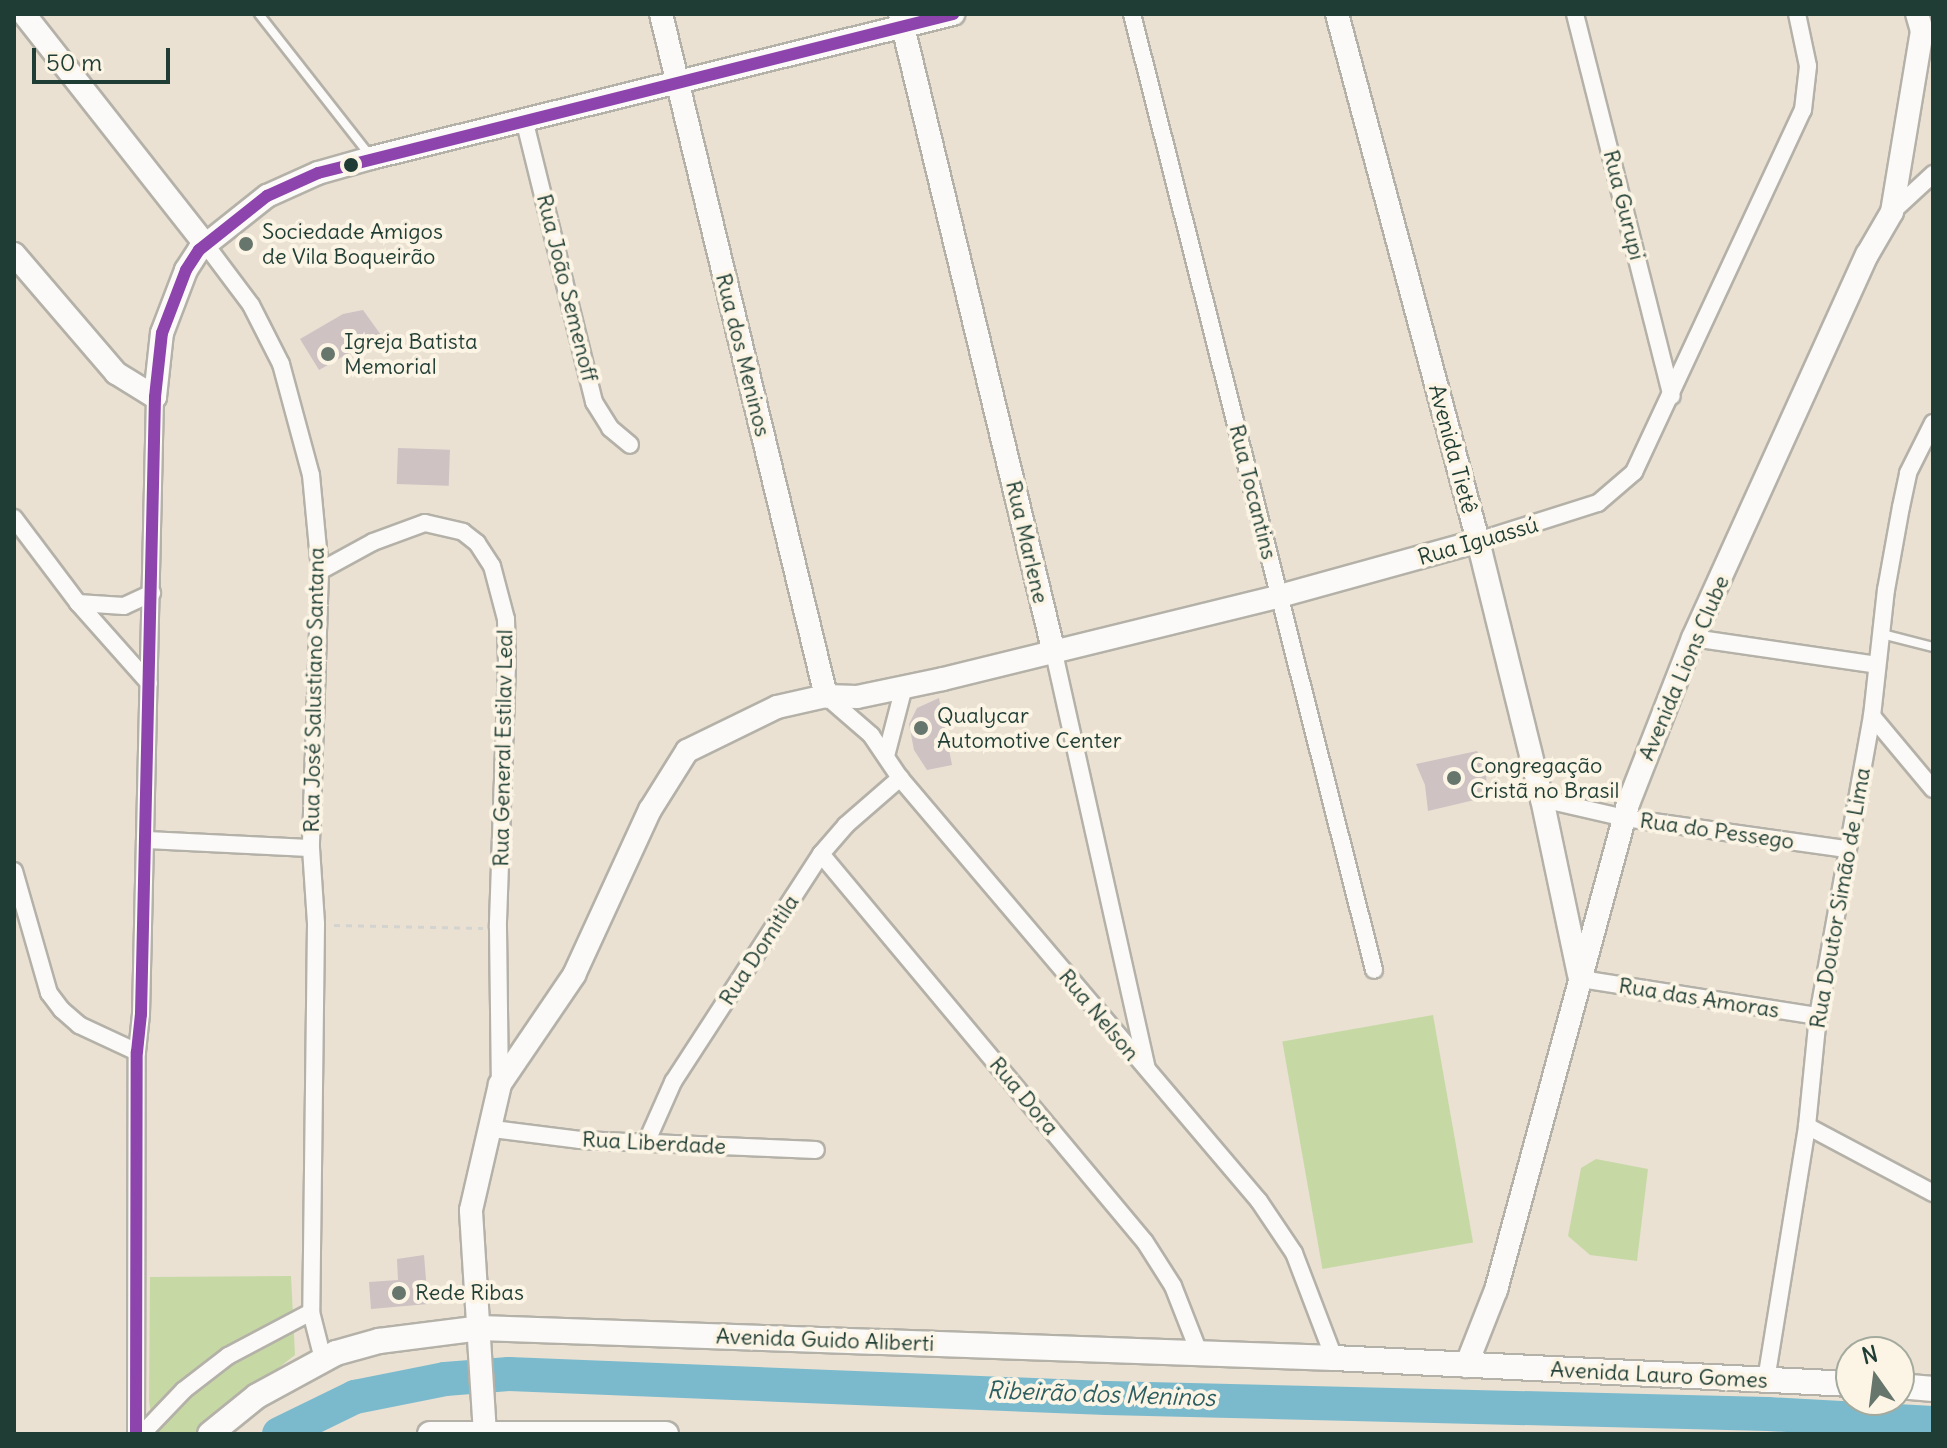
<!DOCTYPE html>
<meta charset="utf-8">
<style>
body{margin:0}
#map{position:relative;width:1947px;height:1448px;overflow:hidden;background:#eae1d3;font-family:Delius,sans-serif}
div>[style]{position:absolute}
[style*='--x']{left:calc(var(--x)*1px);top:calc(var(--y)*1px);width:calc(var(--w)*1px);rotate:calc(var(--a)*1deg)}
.green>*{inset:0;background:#c6d9a5;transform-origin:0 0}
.river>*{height:34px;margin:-17px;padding:0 17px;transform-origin:17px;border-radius:17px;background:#7bbacd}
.building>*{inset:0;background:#cec2c3;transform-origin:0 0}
.path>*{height:3px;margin-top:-1.5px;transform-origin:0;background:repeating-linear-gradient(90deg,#d3d3cf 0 6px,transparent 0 12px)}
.roads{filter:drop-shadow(2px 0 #b4b1a8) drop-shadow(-2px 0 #b4b1a8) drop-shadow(0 2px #b4b1a8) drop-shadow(0 -2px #b4b1a8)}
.lane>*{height:8px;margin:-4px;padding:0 4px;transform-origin:4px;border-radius:4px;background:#fcfaf8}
.street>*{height:16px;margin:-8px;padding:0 8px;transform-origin:8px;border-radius:8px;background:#fcfaf8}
.secondary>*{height:22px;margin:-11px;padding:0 11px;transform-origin:11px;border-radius:11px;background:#fcfaf8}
.primary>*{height:24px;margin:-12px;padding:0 12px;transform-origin:12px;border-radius:12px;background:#fcfaf8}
.bus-1>*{height:12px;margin:-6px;padding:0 6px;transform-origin:6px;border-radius:6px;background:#8e44ad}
.dots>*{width:22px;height:22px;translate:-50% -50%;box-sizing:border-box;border:4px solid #fcf5e5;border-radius:50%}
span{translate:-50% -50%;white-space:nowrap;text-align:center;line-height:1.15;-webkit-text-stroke:8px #fcf5e5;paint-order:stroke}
.street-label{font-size:22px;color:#1f3d34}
.poi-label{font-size:22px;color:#1f3d34}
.left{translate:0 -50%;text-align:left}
.water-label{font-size:24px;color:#2c5e61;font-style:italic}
.frame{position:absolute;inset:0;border:16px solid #1f3d34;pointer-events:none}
.north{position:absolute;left:1835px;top:1336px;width:80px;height:80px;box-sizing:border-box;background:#fcf5e5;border:2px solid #a4ab9e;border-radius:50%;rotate:346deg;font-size:22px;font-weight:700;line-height:32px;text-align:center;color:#1f3d34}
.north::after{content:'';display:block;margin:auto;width:28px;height:36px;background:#66766c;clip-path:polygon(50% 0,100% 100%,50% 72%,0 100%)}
.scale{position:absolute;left:32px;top:48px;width:138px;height:36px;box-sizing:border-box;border:4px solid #1f3d34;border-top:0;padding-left:10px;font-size:24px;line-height:28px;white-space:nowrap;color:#1f3d34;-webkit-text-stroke:6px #fcf5e5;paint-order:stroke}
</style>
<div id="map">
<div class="green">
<i style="left:1433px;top:1015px;width:231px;height:153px;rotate:80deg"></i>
<i style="clip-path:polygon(1596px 1159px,1648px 1169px,1637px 1261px,1590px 1255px,1568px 1236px,1581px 1168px)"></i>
<i style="clip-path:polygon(291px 1276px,295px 1355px,194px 1434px,153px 1434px,149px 1400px,150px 1277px)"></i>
</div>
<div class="river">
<i style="--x:279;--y:1434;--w:85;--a:-26"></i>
<i style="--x:355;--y:1397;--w:92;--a:-11.3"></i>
<i style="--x:445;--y:1379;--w:64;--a:-4.5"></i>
<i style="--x:509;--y:1374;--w:598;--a:2.3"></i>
<i style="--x:1107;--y:1398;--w:661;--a:1.39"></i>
<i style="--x:1768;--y:1414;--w:165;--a:3.1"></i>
</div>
<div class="building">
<i style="clip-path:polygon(363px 310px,381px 335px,319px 370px,300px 339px,343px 314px)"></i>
<i style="left:398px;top:448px;width:52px;height:36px;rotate:2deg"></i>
<i style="clip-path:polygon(939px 698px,952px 765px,927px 770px,914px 750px,909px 724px,917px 708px)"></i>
<i style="clip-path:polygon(1477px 751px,1486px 771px,1487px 797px,1428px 811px,1425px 785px,1416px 764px)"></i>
<i style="clip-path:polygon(424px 1255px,428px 1304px,371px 1309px,369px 1282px,398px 1280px,397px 1259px)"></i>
</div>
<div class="path">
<i style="--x:334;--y:925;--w:149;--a:1.2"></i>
</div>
<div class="roads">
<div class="lane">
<i style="--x:259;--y:14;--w:182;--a:51.9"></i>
<i style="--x:1882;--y:634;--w:53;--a:14.3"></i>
</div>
<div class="street">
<i style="--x:1132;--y:14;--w:986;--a:75.79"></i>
<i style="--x:1575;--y:14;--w:394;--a:75.8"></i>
<i style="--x:524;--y:119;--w:292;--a:76.1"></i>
<i style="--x:594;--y:402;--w:31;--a:58"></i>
<i style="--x:610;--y:428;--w:26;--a:40"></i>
<i style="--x:1892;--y:212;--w:56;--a:-42.8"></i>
<i style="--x:206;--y:245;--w:75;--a:53.1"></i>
<i style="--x:251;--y:305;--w:66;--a:63"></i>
<i style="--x:281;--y:364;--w:115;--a:74.9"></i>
<i style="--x:311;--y:475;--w:96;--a:84.6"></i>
<i style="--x:320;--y:571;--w:277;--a:91.9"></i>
<i style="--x:311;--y:848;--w:76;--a:86.2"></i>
<i style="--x:316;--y:924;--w:388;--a:90.7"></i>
<i style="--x:311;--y:1312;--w:49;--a:75.7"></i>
<i style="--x:14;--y:518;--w:106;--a:53"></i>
<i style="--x:78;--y:603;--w:107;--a:48.4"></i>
<i style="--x:1478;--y:541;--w:126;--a:-17.6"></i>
<i style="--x:1598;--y:503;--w:48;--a:-40.7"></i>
<i style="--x:1634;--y:472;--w:400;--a:-65"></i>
<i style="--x:1803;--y:110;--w:44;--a:-83.5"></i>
<i style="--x:1808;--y:66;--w:53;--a:-101.9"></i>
<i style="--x:320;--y:571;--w:60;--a:-28.7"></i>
<i style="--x:373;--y:542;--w:55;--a:-20.1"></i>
<i style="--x:425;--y:523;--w:39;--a:13"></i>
<i style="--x:463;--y:532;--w:18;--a:38"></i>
<i style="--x:477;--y:543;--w:27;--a:57"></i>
<i style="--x:492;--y:566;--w:55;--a:75.2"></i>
<i style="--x:506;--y:619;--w:45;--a:88.7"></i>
<i style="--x:507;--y:664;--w:264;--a:92"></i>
<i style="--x:498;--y:928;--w:155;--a:89.3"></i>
<i style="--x:78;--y:603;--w:46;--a:3.7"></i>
<i style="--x:124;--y:606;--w:31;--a:-25"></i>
<i style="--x:1693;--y:638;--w:186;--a:8.3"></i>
<i style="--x:1054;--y:653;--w:423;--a:77.4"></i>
<i style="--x:826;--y:696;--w:60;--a:40.9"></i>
<i style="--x:871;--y:735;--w:52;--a:56"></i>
<i style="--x:900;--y:778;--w:555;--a:49.68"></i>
<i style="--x:1259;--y:1201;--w:63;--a:56.1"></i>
<i style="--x:1294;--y:1253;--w:112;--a:69.1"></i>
<i style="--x:1872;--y:716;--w:95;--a:50.1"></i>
<i style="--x:886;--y:756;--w:71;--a:-75.4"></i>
<i style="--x:1542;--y:799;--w:85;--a:12.9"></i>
<i style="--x:1625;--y:818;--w:222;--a:8"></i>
<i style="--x:145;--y:840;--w:166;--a:2.8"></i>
<i style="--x:821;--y:854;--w:505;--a:50.14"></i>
<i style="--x:1145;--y:1242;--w:52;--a:57.5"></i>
<i style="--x:1173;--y:1286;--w:74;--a:68.6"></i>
<i style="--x:14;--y:871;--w:127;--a:74"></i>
<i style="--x:49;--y:993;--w:21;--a:53"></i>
<i style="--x:62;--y:1010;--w:23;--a:41"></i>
<i style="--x:79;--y:1025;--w:64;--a:25"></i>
<i style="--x:1581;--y:979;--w:240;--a:8.9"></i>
<i style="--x:1807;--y:1126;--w:143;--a:28"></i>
<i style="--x:493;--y:1129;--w:88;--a:7.2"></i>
<i style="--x:580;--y:1140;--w:236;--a:2.4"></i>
<i style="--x:646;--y:1143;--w:67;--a:-66.1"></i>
<i style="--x:673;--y:1082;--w:272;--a:-57"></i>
<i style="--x:821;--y:854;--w:38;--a:-49"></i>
<i style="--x:846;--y:825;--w:72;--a:-41"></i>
<i style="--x:1766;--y:1380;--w:257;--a:-80.8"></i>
<i style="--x:1807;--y:1126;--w:111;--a:-84.3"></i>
<i style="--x:1818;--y:1016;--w:305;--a:-79.8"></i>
<i style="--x:1872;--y:716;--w:127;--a:-83.7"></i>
<i style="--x:1886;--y:590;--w:84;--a:-79.8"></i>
<i style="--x:1901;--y:507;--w:35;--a:-78"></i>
<i style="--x:1908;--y:473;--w:56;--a:-63.4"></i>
<i style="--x:136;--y:1434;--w:382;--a:-89.9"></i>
<i style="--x:137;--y:1052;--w:38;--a:-84"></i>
<i style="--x:141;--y:1014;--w:617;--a:-88.7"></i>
<i style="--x:142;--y:1434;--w:61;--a:-46.3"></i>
<i style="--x:184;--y:1390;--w:56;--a:-37.7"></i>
<i style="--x:228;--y:1356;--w:94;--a:-27.9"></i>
</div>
<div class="secondary">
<i style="--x:24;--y:14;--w:294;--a:51.8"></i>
<i style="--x:661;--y:14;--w:702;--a:76.4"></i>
<i style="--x:900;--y:14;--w:657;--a:76.45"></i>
<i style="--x:1337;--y:14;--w:546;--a:75.02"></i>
<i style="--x:1478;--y:541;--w:266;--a:76.1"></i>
<i style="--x:1542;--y:799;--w:179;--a:78.1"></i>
<i style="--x:14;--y:254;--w:157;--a:49.4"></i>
<i style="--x:116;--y:373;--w:46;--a:31.6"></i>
<i style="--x:155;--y:397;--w:64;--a:-83.8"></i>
<i style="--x:162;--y:333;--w:67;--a:-69.1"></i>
<i style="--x:186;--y:270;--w:24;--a:-57"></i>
<i style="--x:199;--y:250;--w:87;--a:-38.5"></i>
<i style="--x:267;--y:196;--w:56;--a:-24.3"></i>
<i style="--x:318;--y:173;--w:55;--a:-15.8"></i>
<i style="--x:371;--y:158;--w:600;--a:-13.9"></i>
<i style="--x:1466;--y:1366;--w:82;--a:-68.5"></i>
<i style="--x:1496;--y:1290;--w:504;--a:-74.8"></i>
<i style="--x:1628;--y:804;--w:178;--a:-68.6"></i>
<i style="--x:1693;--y:638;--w:421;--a:-65.6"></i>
<i style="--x:1867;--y:255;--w:50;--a:-59.8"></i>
<i style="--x:1892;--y:212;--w:183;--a:-80.6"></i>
<i style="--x:1922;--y:31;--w:18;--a:-106"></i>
<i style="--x:485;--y:1434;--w:224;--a:-93.6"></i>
<i style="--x:471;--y:1210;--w:129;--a:-77"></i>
<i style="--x:500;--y:1084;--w:132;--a:-55.8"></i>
<i style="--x:574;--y:975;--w:182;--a:-65.3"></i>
<i style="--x:650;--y:810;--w:70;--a:-57.9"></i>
<i style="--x:687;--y:751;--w:100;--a:-26.1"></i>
<i style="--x:777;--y:707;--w:50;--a:-12.7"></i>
<i style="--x:826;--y:696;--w:31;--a:2"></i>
<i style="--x:857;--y:697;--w:88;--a:-11.8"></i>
<i style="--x:943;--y:679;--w:347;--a:-13.8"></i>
<i style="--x:1280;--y:596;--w:205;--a:-15.5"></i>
</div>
<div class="primary">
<i style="--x:1899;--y:1386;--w:34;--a:5"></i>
<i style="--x:210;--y:1434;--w:60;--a:-39"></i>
<i style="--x:257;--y:1396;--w:90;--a:-28.6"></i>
<i style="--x:336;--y:1353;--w:45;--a:-15.6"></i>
<i style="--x:379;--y:1341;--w:102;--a:-7.3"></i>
<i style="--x:480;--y:1328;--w:855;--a:2.01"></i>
<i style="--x:1334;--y:1358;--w:518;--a:2.88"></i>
<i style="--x:430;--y:1434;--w:236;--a:0"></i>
</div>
</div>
<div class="bus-1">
<i style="--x:136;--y:1434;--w:382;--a:-89.9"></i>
<i style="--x:137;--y:1052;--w:38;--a:-84"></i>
<i style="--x:141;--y:1014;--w:617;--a:-88.7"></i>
<i style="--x:155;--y:397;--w:64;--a:-83.8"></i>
<i style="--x:162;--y:333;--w:67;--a:-69.1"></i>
<i style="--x:186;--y:270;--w:24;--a:-57"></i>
<i style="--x:199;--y:250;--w:87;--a:-38.5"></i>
<i style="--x:267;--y:196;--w:56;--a:-24.3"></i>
<i style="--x:318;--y:173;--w:655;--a:-14.06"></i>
</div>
<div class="dots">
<i style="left:351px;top:165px;background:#1f3d34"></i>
<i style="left:246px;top:244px;background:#66766c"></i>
<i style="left:328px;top:354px;background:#66766c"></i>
<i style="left:921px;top:728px;background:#66766c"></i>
<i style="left:1454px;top:778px;background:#66766c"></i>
<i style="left:399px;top:1293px;background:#66766c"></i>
</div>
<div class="street-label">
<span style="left:1624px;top:205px;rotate:76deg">Rua Gurupi</span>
<span style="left:567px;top:288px;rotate:76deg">Rua João Semenoff</span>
<span style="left:743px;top:355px;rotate:76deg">Rua dos Meninos</span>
<span style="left:1453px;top:449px;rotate:75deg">Avenida Tietê</span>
<span style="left:1253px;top:492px;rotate:76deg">Rua Tocantins</span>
<span style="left:1478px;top:541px;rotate:-16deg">Rua Iguassú</span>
<span style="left:1027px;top:542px;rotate:77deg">Rua Marlene</span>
<span style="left:1684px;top:668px;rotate:-67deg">Avenida Lions Clube</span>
<span style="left:314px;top:690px;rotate:-89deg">Rua José Salustiano Santana</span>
<span style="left:503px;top:748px;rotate:-89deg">Rua General Estilav Leal</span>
<span style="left:1717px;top:831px;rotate:8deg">Rua do Pessego</span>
<span style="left:1840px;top:898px;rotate:-80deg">Rua Doutor Simão de Lima</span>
<span style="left:759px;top:950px;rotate:-57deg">Rua Domitila</span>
<span style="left:1699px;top:998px;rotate:9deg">Rua das Amoras</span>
<span style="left:1099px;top:1015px;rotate:50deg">Rua Nelson</span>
<span style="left:1024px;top:1096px;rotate:50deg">Rua Dora</span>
<span style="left:654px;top:1143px;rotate:3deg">Rua Liberdade</span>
<span style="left:825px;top:1340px;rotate:2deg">Avenida Guido Aliberti</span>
<span style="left:1659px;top:1375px;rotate:3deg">Avenida Lauro Gomes</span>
</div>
<div class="poi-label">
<span class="left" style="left:262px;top:244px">Sociedade Amigos<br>de Vila Boqueirão</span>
<span class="left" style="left:344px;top:354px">Igreja Batista<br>Memorial</span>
<span class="left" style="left:937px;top:728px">Qualycar<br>Automotive Center</span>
<span class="left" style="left:1470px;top:778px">Congregação<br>Cristã no Brasil</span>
<span class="left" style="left:415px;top:1293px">Rede Ribas</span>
</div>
<div class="water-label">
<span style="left:1101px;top:1394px;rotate:2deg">Ribeirão dos Meninos</span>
</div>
<div class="frame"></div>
<div class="north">N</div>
<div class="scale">50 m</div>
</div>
